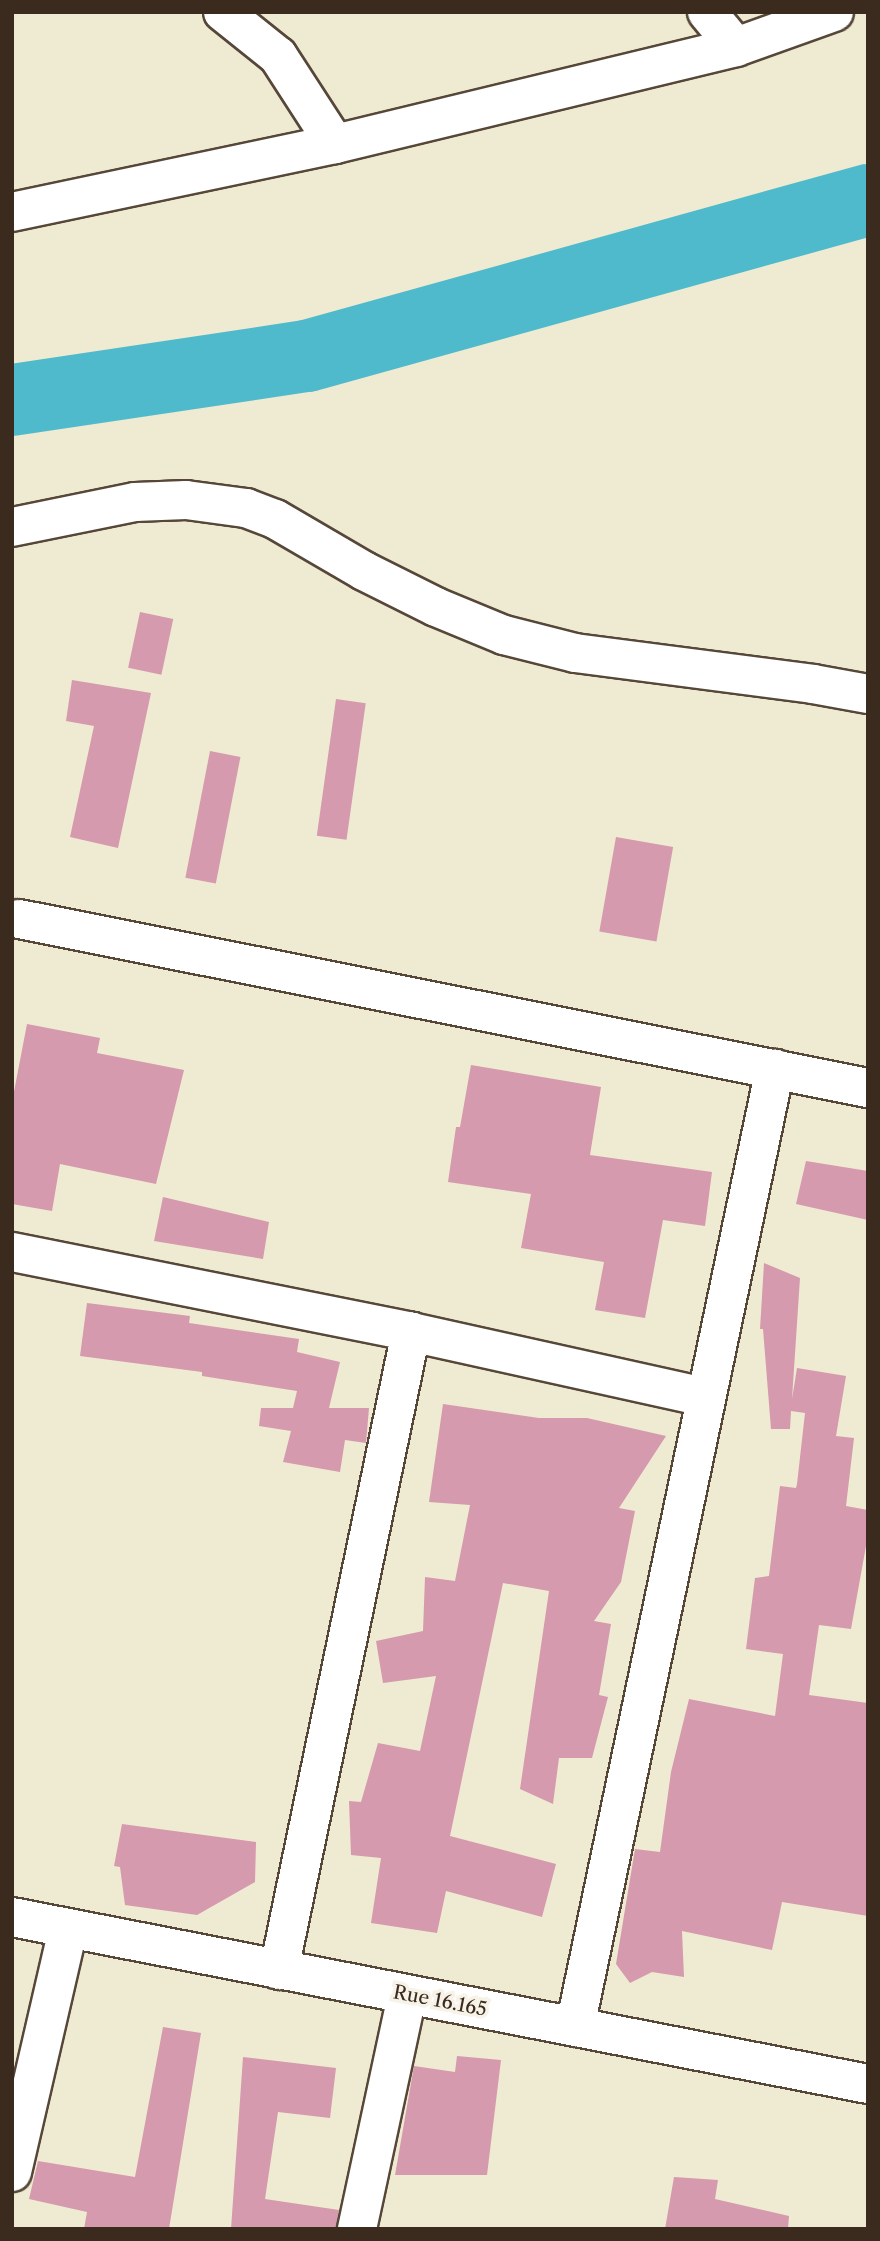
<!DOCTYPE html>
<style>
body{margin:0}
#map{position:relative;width:880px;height:2241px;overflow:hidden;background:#efead2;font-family:"Libre Caslon Text",serif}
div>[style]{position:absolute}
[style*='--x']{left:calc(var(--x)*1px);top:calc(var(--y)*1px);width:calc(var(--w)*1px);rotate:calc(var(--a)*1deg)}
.river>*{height:72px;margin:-36px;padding:0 36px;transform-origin:36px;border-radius:36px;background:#4fbacb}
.building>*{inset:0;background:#d59aae;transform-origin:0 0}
.roads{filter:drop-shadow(2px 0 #564739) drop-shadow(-2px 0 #564739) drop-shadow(0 2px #564739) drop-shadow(0 -2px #564739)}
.street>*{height:38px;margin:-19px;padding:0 19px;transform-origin:19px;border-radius:19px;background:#fff}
span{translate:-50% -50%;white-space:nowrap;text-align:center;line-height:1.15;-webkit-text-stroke:7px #f7f3e8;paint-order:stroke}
.street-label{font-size:19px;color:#3b2a1e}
.frame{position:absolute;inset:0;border:14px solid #3b2a1e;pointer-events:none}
</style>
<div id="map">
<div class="river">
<i style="--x:12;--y:400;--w:298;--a:-8.5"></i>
<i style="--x:307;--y:356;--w:582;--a:-15.54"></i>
</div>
<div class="building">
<i style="left:140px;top:612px;width:34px;height:57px;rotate:12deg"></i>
<i style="clip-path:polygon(72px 680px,151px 693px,118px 848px,70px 837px,94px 726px,66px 721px)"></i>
<i style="left:336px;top:699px;width:30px;height:138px;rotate:8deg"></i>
<i style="left:210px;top:751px;width:31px;height:129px;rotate:11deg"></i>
<i style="left:616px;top:837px;width:58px;height:96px;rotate:10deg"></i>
<i style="clip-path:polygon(27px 1024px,100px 1038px,97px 1053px,184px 1070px,156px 1184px,60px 1164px,52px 1211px,12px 1204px,12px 1102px)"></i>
<i style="clip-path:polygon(471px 1065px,601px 1087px,590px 1155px,712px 1172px,705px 1226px,663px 1220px,645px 1318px,595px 1310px,604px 1262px,521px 1248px,531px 1194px,448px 1182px,456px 1127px,460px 1127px)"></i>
<i style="clip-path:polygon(806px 1161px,868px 1171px,868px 1220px,796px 1204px)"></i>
<i style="clip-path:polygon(163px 1197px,269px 1222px,263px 1259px,154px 1241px)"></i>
<i style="clip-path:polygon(764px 1263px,800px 1278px,792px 1399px,797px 1368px,846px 1376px,836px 1436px,854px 1438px,846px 1506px,868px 1510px,868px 1535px,851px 1629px,819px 1625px,809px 1695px,868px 1703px,868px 1916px,782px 1902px,772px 1950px,682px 1931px,684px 1977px,652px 1972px,630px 1983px,616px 1964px,635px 1849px,660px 1852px,671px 1772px,689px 1699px,775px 1716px,783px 1654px,746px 1649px,755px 1578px,769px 1576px,780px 1486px,796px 1488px,797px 1484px,805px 1413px,791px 1411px,790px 1429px,771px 1429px,763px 1329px,760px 1329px)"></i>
<i style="clip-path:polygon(87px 1303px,190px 1316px,189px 1323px,299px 1339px,297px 1352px,340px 1362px,329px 1408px,369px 1408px,366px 1443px,345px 1440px,340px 1472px,283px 1462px,291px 1431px,259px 1426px,261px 1408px,293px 1408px,297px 1391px,202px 1376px,202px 1372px,80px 1356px)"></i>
<i style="clip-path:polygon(443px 1404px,539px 1418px,587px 1418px,666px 1436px,619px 1508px,635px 1511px,621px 1582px,594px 1621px,611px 1624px,599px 1695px,608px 1697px,592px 1758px,559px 1758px,553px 1804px,520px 1789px,549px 1591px,503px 1583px,450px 1836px,556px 1864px,542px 1917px,446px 1891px,437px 1933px,371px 1923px,381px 1858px,351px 1855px,349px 1801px,361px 1802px,378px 1743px,420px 1751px,436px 1676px,383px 1683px,376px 1641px,423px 1631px,425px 1577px,455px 1581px,470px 1505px,429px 1502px)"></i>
<i style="clip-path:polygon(122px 1824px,256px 1842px,255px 1882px,197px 1915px,125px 1905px,120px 1867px,114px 1866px)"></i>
<i style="clip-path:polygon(163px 2027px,201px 2033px,169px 2229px,84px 2229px,87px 2212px,29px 2199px,38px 2161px,135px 2177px)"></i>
<i style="clip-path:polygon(457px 2056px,501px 2060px,487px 2175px,395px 2175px,414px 2066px,455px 2072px)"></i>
<i style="clip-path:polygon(243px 2057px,336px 2068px,330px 2118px,278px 2112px,265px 2199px,339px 2210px,336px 2229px,231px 2229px)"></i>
<i style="clip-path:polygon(674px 2177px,718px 2180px,715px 2199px,789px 2216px,788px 2229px,665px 2229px)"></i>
</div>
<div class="roads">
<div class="street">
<i style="--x:223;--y:12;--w:70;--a:38.7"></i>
<i style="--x:278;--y:56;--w:105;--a:57.1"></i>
<i style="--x:707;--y:12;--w:45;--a:50.4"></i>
<i style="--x:12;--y:212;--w:330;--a:-11.9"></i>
<i style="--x:335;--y:144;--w:413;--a:-13.6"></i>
<i style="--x:736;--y:47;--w:104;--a:-19.7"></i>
<i style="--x:12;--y:527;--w:126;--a:-11.5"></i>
<i style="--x:135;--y:502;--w:51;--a:-2.2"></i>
<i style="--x:186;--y:500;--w:61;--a:7.6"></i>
<i style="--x:246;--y:508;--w:31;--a:21"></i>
<i style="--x:275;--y:519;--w:103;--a:30.3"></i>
<i style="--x:364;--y:571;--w:80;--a:26.6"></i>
<i style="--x:436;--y:607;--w:74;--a:22.4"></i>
<i style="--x:504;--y:635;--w:73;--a:14.2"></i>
<i style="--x:575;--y:653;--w:240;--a:7.4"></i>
<i style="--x:813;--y:684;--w:56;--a:10.3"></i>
<i style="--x:19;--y:919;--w:866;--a:11.26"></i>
<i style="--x:12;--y:1252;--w:407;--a:11.3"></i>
<i style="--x:411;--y:1332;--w:300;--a:12.5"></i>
<i style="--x:12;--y:1917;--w:872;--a:11.04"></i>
<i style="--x:279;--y:1970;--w:652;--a:-78.31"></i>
<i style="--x:575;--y:2027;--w:979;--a:-78.21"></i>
<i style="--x:12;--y:2172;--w:248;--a:-77"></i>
<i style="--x:357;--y:2229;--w:239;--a:-77.9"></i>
</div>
</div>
<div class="street-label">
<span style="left:440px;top:2001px;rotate:11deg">Rue 16.165</span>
</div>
<div class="frame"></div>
</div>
